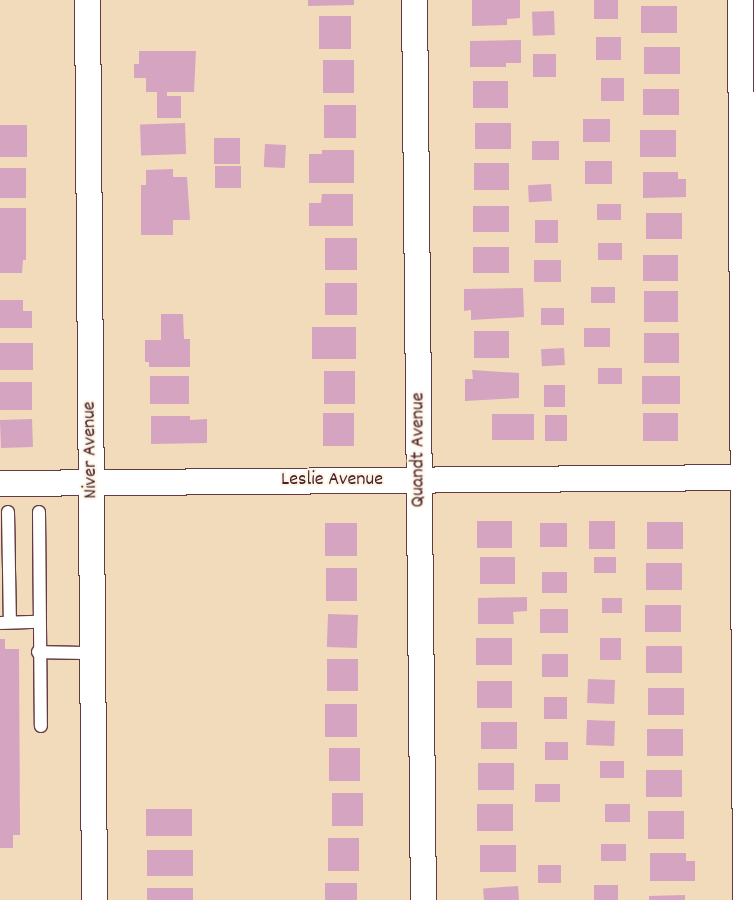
<!DOCTYPE html>
<style>
body{margin:0}
#map{position:relative;width:754px;height:900px;overflow:hidden;background:#f1dbbb;font-family:Dekko,sans-serif}
div>[style]{position:absolute}
[style*='--x']{left:calc(var(--x)*1px);top:calc(var(--y)*1px);width:calc(var(--w)*1px);rotate:calc(var(--a)*1deg)}
.building>*{inset:0;background:#d5a4c0;transform-origin:0 0}
.roads{filter:drop-shadow(1px 0 #633b41) drop-shadow(-1px 0 #633b41) drop-shadow(0 1px #633b41) drop-shadow(0 -1px #633b41)}
.lane>*{height:12px;margin:-6px;padding:0 6px;transform-origin:6px;border-radius:6px;background:#fff}
.street>*{height:25px;margin:-12.5px;padding:0 12.5px;transform-origin:12.5px;border-radius:12.5px;background:#fff}
span{translate:-50% -50%;white-space:nowrap;text-align:center;line-height:1.15;-webkit-text-stroke:4px #fcf5e5;paint-order:stroke}
.street-label{font-size:20px;color:#4a1f2b}
</style>
<div id="map">
<div class="building">
<i style="clip-path:polygon(308px 0,354px 0,354px 5px,308px 6px)"></i>
<i style="clip-path:polygon(472px 0,520px 0,520px 18px,507px 19px,507px 25px,472px 26px)"></i>
<i style="left:594px;top:0;width:24px;height:19px"></i>
<i style="left:677px;top:6px;width:27px;height:36px;rotate:90deg"></i>
<i style="left:554px;top:11px;width:24px;height:22px;rotate:88deg"></i>
<i style="left:319px;top:16px;width:32px;height:33px"></i>
<i style="left:596px;top:37px;width:25px;height:23px"></i>
<i style="clip-path:polygon(521px 40px,521px 63px,506px 63px,506px 67px,470px 67px,470px 41px)"></i>
<i style="left:680px;top:47px;width:27px;height:36px;rotate:90deg"></i>
<i style="clip-path:polygon(139px 51px,196px 51px,194px 92px,167px 92px,167px 96px,181px 96px,181px 118px,157px 118px,157px 92px,146px 92px,146px 78px,134px 78px,134px 64px,139px 64px)"></i>
<i style="left:556px;top:54px;width:23px;height:23px;rotate:90deg"></i>
<i style="left:323px;top:60px;width:31px;height:33px"></i>
<i style="left:624px;top:78px;width:23px;height:23px;rotate:90deg"></i>
<i style="left:473px;top:81px;width:35px;height:27px"></i>
<i style="left:643px;top:89px;width:36px;height:26px"></i>
<i style="left:324px;top:105px;width:32px;height:33px"></i>
<i style="left:583px;top:119px;width:27px;height:23px"></i>
<i style="left:185px;top:123px;width:31px;height:45px;rotate:88deg"></i>
<i style="left:475px;top:123px;width:36px;height:26px"></i>
<i style="left:0;top:125px;width:27px;height:32px"></i>
<i style="left:676px;top:130px;width:27px;height:36px;rotate:90deg"></i>
<i style="left:214px;top:138px;width:26px;height:26px"></i>
<i style="left:532px;top:141px;width:27px;height:19px"></i>
<i style="left:265px;top:144px;width:21px;height:23px;rotate:3deg"></i>
<i style="clip-path:polygon(322px 150px,354px 150px,354px 183px,309px 183px,309px 154px,322px 154px)"></i>
<i style="left:585px;top:161px;width:27px;height:23px"></i>
<i style="left:509px;top:163px;width:27px;height:35px;rotate:90deg"></i>
<i style="left:215px;top:166px;width:26px;height:22px"></i>
<i style="left:0;top:168px;width:26px;height:30px"></i>
<i style="clip-path:polygon(173px 169px,173px 177px,187px 177px,190px 220px,173px 220px,173px 235px,141px 235px,141px 185px,146px 185px,146px 170px)"></i>
<i style="clip-path:polygon(643px 172px,678px 172px,678px 179px,686px 179px,686px 197px,643px 198px)"></i>
<i style="left:551px;top:184px;width:17px;height:23px;rotate:87deg"></i>
<i style="clip-path:polygon(322px 194px,353px 194px,353px 226px,309px 226px,309px 203px,321px 203px)"></i>
<i style="left:597px;top:204px;width:24px;height:16px"></i>
<i style="left:473px;top:206px;width:36px;height:26px"></i>
<i style="clip-path:polygon(0 208px,26px 208px,26px 260px,23px 260px,22px 273px,0 273px)"></i>
<i style="left:646px;top:213px;width:36px;height:26px"></i>
<i style="left:535px;top:220px;width:23px;height:23px"></i>
<i style="left:325px;top:238px;width:32px;height:32px"></i>
<i style="left:622px;top:243px;width:17px;height:24px;rotate:90deg"></i>
<i style="left:473px;top:247px;width:36px;height:26px"></i>
<i style="left:643px;top:255px;width:35px;height:26px"></i>
<i style="left:534px;top:260px;width:27px;height:22px"></i>
<i style="left:325px;top:283px;width:32px;height:32px"></i>
<i style="left:591px;top:287px;width:24px;height:16px"></i>
<i style="clip-path:polygon(523px 288px,524px 317px,471px 320px,471px 310px,464px 311px,464px 289px)"></i>
<i style="left:644px;top:291px;width:34px;height:31px"></i>
<i style="clip-path:polygon(0 300px,23px 300px,23px 311px,32px 311px,32px 328px,0 328px)"></i>
<i style="left:541px;top:308px;width:23px;height:17px"></i>
<i style="clip-path:polygon(161px 314px,183px 314px,184px 339px,190px 339px,190px 367px,149px 367px,149px 362px,145px 362px,145px 340px,161px 340px)"></i>
<i style="left:312px;top:327px;width:44px;height:32px"></i>
<i style="left:584px;top:328px;width:26px;height:19px"></i>
<i style="left:474px;top:331px;width:35px;height:27px"></i>
<i style="left:644px;top:333px;width:35px;height:30px"></i>
<i style="left:0;top:343px;width:33px;height:27px"></i>
<i style="left:564px;top:348px;width:17px;height:23px;rotate:87deg"></i>
<i style="left:598px;top:368px;width:24px;height:16px"></i>
<i style="clip-path:polygon(472px 370px,519px 373px,519px 398px,465px 401px,465px 379px,473px 379px)"></i>
<i style="left:324px;top:371px;width:31px;height:33px"></i>
<i style="left:150px;top:376px;width:39px;height:28px"></i>
<i style="left:642px;top:376px;width:38px;height:28px"></i>
<i style="left:32px;top:382px;width:28px;height:32px;rotate:90deg"></i>
<i style="left:544px;top:385px;width:21px;height:22px"></i>
<i style="left:323px;top:413px;width:31px;height:33px"></i>
<i style="left:643px;top:413px;width:35px;height:28px"></i>
<i style="left:492px;top:414px;width:42px;height:26px"></i>
<i style="left:545px;top:415px;width:22px;height:26px"></i>
<i style="clip-path:polygon(151px 416px,190px 416px,190px 420px,207px 419px,207px 443px,151px 444px)"></i>
<i style="left:32px;top:419px;width:28px;height:32px;rotate:88deg"></i>
<i style="left:477px;top:521px;width:35px;height:27px"></i>
<i style="left:589px;top:521px;width:26px;height:28px"></i>
<i style="left:647px;top:522px;width:36px;height:27px"></i>
<i style="left:325px;top:523px;width:32px;height:33px"></i>
<i style="left:540px;top:523px;width:27px;height:24px"></i>
<i style="left:480px;top:557px;width:35px;height:27px"></i>
<i style="left:594px;top:557px;width:22px;height:16px"></i>
<i style="left:682px;top:563px;width:27px;height:36px;rotate:90deg"></i>
<i style="left:326px;top:568px;width:31px;height:33px"></i>
<i style="left:542px;top:572px;width:25px;height:21px"></i>
<i style="clip-path:polygon(527px 597px,527px 611px,513px 612px,514px 624px,478px 624px,478px 598px)"></i>
<i style="left:602px;top:598px;width:20px;height:15px"></i>
<i style="left:645px;top:605px;width:36px;height:27px"></i>
<i style="left:540px;top:609px;width:28px;height:24px"></i>
<i style="left:328px;top:614px;width:30px;height:33px;rotate:2deg"></i>
<i style="left:512px;top:638px;width:27px;height:36px;rotate:90deg"></i>
<i style="left:600px;top:638px;width:21px;height:22px"></i>
<i style="clip-path:polygon(0 639px,5px 639px,5px 649px,19px 649px,20px 835px,13px 835px,13px 848px,0 848px)"></i>
<i style="left:646px;top:646px;width:36px;height:27px"></i>
<i style="left:568px;top:654px;width:23px;height:26px;rotate:90deg"></i>
<i style="left:327px;top:659px;width:31px;height:32px"></i>
<i style="left:588px;top:679px;width:27px;height:24px;rotate:2deg"></i>
<i style="left:477px;top:681px;width:35px;height:27px"></i>
<i style="left:648px;top:688px;width:36px;height:27px"></i>
<i style="left:544px;top:697px;width:23px;height:22px"></i>
<i style="left:325px;top:704px;width:32px;height:33px"></i>
<i style="left:587px;top:720px;width:28px;height:25px;rotate:2deg"></i>
<i style="left:481px;top:722px;width:36px;height:27px"></i>
<i style="left:647px;top:729px;width:36px;height:27px"></i>
<i style="left:545px;top:742px;width:23px;height:18px"></i>
<i style="left:329px;top:748px;width:31px;height:33px"></i>
<i style="left:600px;top:761px;width:24px;height:17px"></i>
<i style="left:514px;top:763px;width:27px;height:36px;rotate:90deg"></i>
<i style="left:646px;top:770px;width:36px;height:27px"></i>
<i style="left:535px;top:784px;width:25px;height:18px"></i>
<i style="left:332px;top:793px;width:31px;height:33px"></i>
<i style="left:477px;top:804px;width:36px;height:27px"></i>
<i style="left:605px;top:804px;width:25px;height:18px"></i>
<i style="left:146px;top:809px;width:46px;height:27px"></i>
<i style="left:648px;top:811px;width:36px;height:28px"></i>
<i style="left:328px;top:838px;width:31px;height:33px"></i>
<i style="left:601px;top:844px;width:25px;height:17px"></i>
<i style="left:516px;top:845px;width:27px;height:36px;rotate:90deg"></i>
<i style="left:147px;top:850px;width:46px;height:26px"></i>
<i style="clip-path:polygon(650px 853px,686px 853px,686px 861px,695px 861px,695px 881px,650px 881px)"></i>
<i style="left:561px;top:865px;width:18px;height:23px;rotate:90deg"></i>
<i style="left:325px;top:883px;width:32px;height:17px"></i>
<i style="left:594px;top:885px;width:24px;height:15px"></i>
<i style="left:518px;top:886px;width:14px;height:35px;rotate:86deg"></i>
<i style="left:147px;top:888px;width:46px;height:12px"></i>
<i style="clip-path:polygon(685px 895px,685px 900px,649px 900px,649px 896px)"></i>
</div>
<div class="roads">
<div class="lane">
<i style="--x:8;--y:512;--w:110;--a:89"></i>
<i style="--x:39;--y:512;--w:214;--a:89.5"></i>
<i style="--x:0;--y:623;--w:38;--a:-2"></i>
<i style="--x:38;--y:652;--w:54;--a:1.1"></i>
</div>
<div class="street">
<i style="--x:87;--y:0;--w:900;--a:89.55"></i>
<i style="--x:414;--y:0;--w:900;--a:89.43"></i>
<i style="--x:740;--y:0;--w:900;--a:89.68"></i>
<i style="--x:0;--y:483;--w:754;--a:-0.46"></i>
</div>
</div>
<div class="street-label">
<span style="left:91px;top:450px;rotate:-91deg">Niver Avenue</span>
<span style="left:419px;top:450px;rotate:-90deg">Quandt Avenue</span>
<span style="left:332px;top:480px">Leslie Avenue</span>
</div>
</div>
